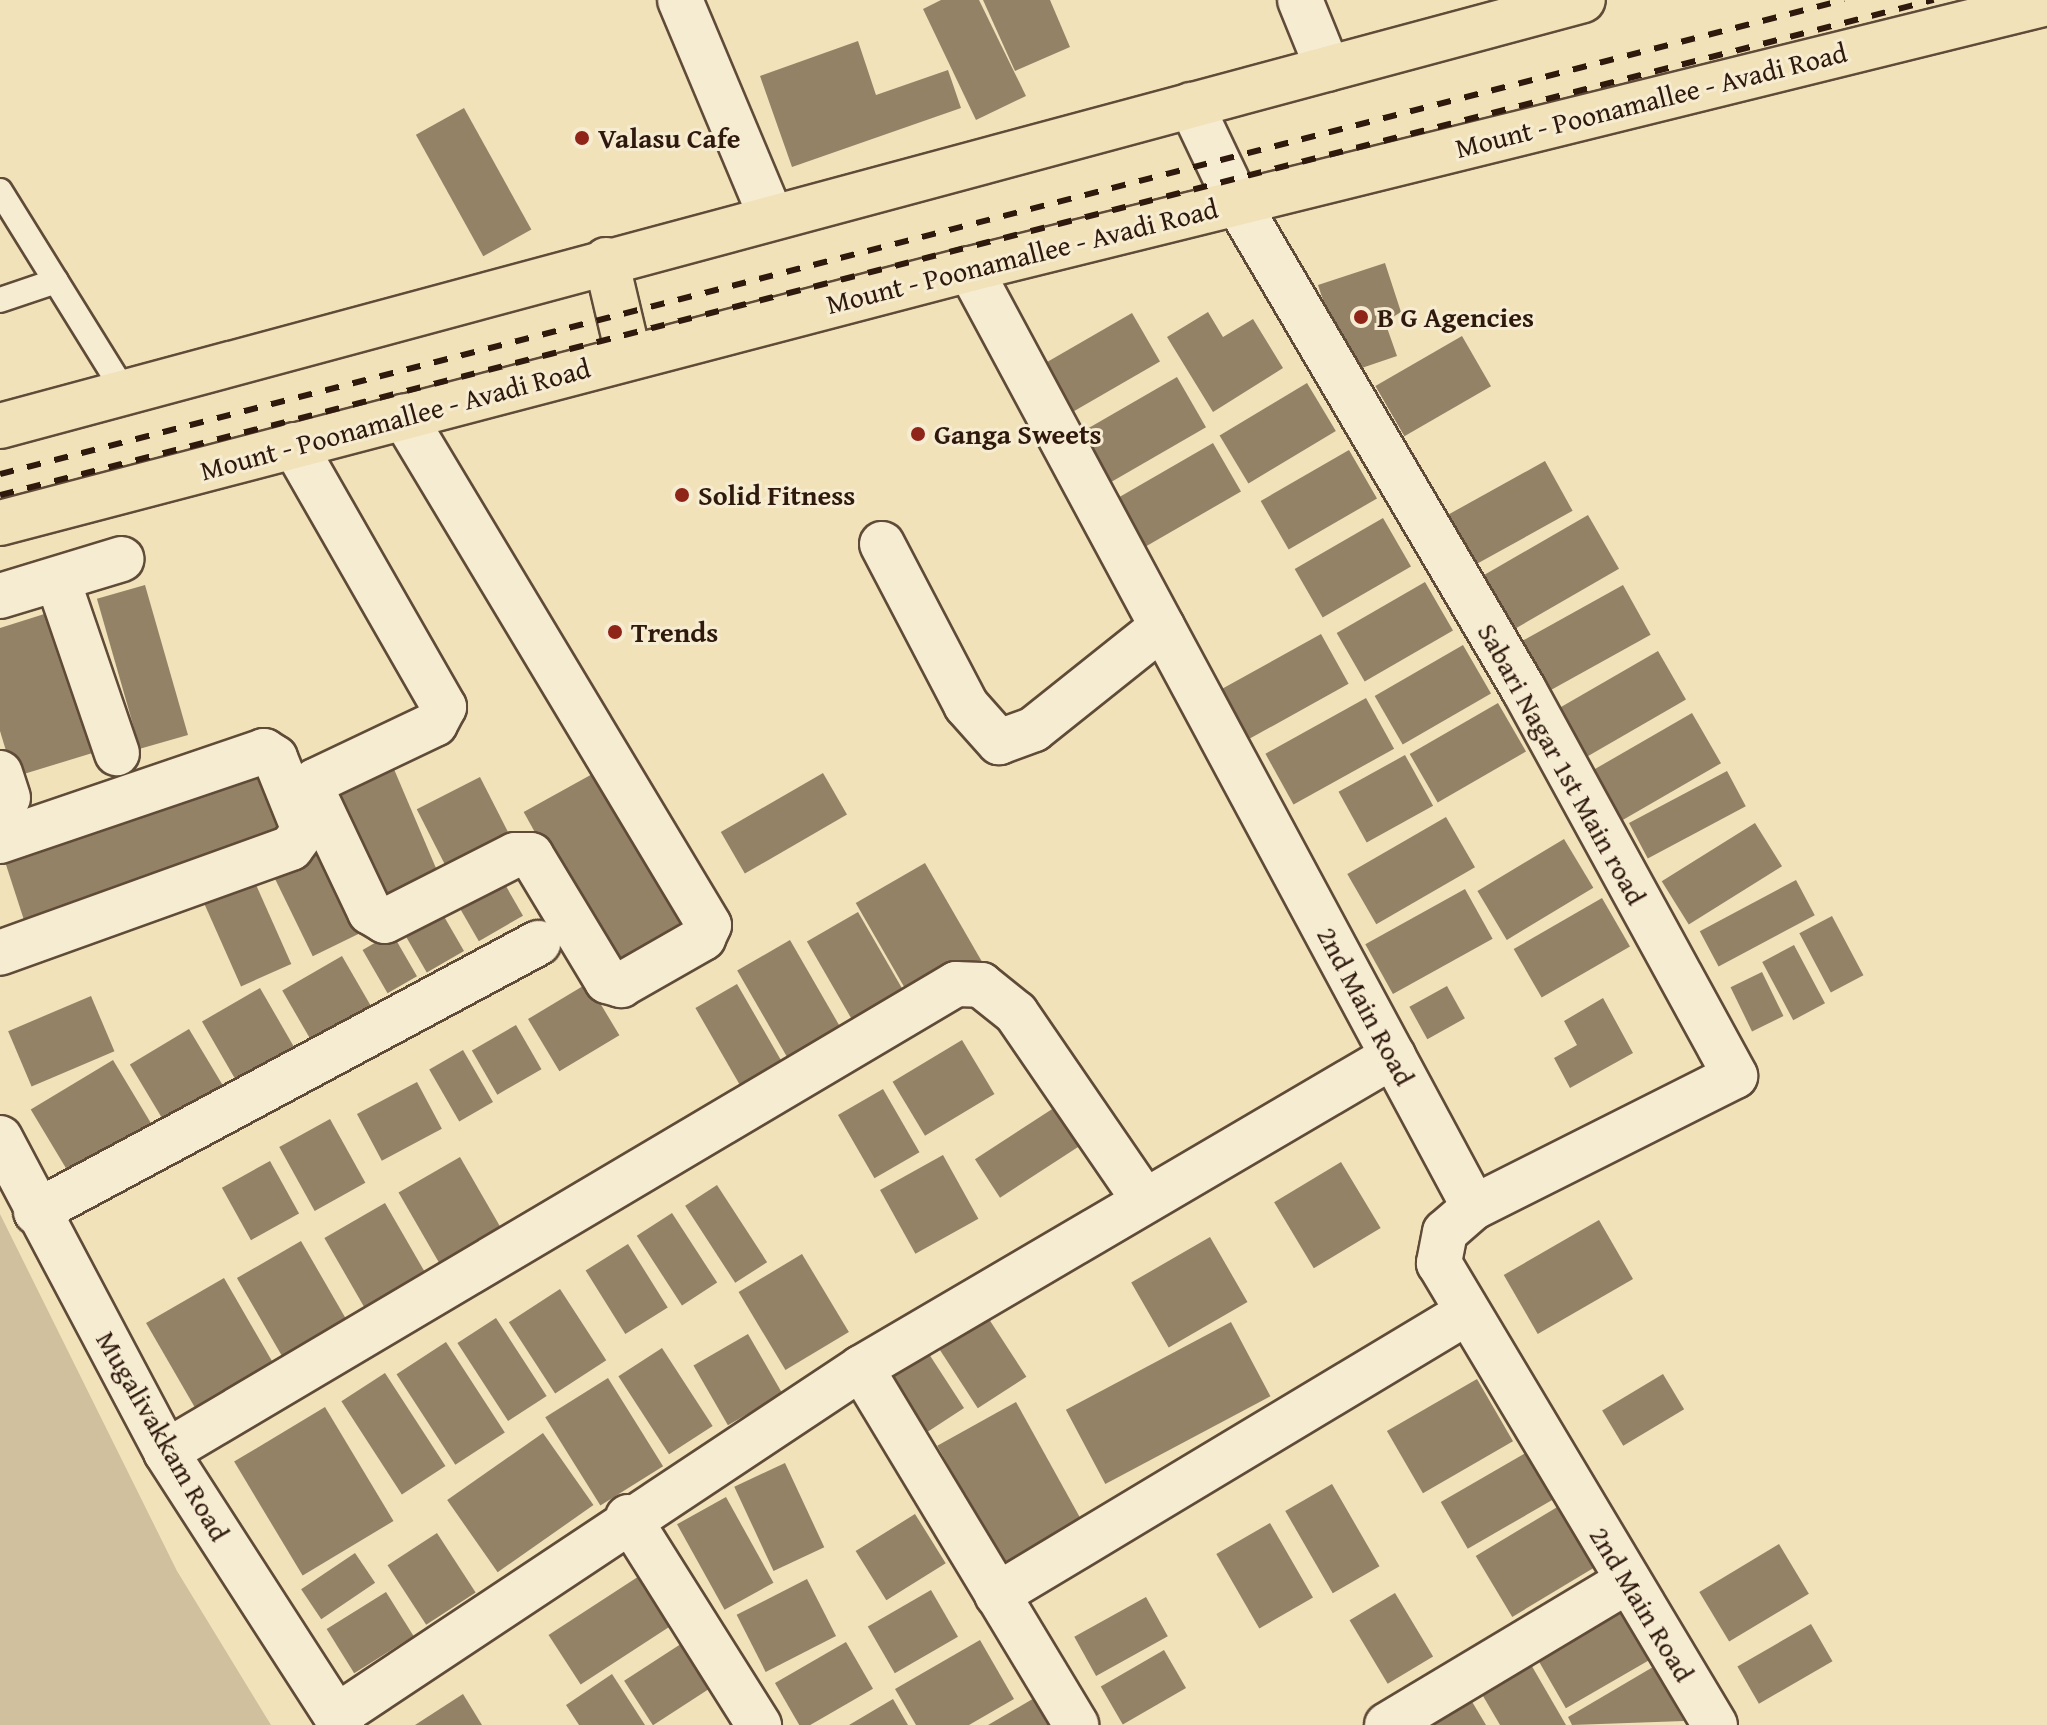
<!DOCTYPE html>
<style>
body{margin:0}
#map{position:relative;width:2047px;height:1725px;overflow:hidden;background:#f1e2ba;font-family:"Gentium Book Plus",serif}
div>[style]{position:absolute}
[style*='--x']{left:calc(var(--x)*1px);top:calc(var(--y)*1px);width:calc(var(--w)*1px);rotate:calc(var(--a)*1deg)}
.green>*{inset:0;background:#d0c09d}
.building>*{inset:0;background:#948267;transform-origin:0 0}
.roads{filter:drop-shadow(2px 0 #604b38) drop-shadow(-2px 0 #604b38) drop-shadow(0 2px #604b38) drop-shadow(0 -2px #604b38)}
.service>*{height:24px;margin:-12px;padding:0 12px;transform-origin:12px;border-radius:12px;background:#f6ecd2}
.minor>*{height:44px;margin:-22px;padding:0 22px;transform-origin:22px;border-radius:22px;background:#f6ecd2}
.tertiary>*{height:44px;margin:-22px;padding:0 22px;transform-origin:22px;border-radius:22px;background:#f6ecd2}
.primary>*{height:44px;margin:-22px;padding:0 22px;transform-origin:22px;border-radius:22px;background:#f1e2ba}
.rail>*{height:6px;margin-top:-3px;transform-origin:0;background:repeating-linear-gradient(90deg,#2f190d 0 14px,transparent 0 28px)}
.dots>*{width:22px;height:22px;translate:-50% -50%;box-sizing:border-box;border:4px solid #f6ecd2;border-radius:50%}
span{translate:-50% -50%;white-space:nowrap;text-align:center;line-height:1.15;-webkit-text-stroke:6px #f6ecd2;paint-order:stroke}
.street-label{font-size:28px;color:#2f190d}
.poi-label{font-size:28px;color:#2f190d;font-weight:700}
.left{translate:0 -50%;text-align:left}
</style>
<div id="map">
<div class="green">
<i style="clip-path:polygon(0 1214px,177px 1571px,271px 1725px,0 1725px)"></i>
</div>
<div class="building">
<i style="clip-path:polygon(941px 0,979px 0,1026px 96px,976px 120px,923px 9px)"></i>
<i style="clip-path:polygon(983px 0,1050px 0,1070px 47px,1015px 71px)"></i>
<i style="clip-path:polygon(858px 41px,876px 95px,948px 70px,961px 108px,792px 167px,760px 76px)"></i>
<i style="left:464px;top:108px;width:139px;height:55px;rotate:61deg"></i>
<i style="clip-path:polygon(1385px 263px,1401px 312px,1385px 322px,1397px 356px,1347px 373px,1318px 285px)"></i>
<i style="clip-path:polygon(1208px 312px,1223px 337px,1253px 319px,1283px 368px,1213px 412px,1167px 337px)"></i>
<i style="left:1132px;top:313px;width:56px;height:102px;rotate:60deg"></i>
<i style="left:1462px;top:336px;width:58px;height:100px;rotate:60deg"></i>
<i style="left:1177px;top:377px;width:58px;height:114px;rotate:60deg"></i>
<i style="left:1307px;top:383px;width:56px;height:102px;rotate:59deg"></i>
<i style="left:1213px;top:443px;width:56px;height:114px;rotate:60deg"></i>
<i style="left:1349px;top:450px;width:56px;height:102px;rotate:60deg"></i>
<i style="left:1545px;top:461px;width:57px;height:114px;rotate:61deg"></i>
<i style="left:1588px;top:515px;width:62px;height:120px;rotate:60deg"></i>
<i style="left:1383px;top:518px;width:56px;height:102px;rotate:60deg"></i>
<i style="left:1425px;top:582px;width:56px;height:102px;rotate:60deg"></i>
<i style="left:145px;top:585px;width:156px;height:50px;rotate:74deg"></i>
<i style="left:1623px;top:585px;width:57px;height:115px;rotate:61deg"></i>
<i style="clip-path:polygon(57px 610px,99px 751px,14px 777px,0 731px,0 628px)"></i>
<i style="left:1321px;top:634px;width:57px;height:114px;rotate:61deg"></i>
<i style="left:1463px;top:645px;width:56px;height:102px;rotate:60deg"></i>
<i style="left:1658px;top:651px;width:56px;height:115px;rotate:60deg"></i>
<i style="left:1366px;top:698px;width:58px;height:115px;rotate:61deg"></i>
<i style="left:1498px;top:703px;width:56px;height:102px;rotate:60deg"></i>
<i style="left:1692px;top:713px;width:58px;height:114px;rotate:60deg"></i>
<i style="left:388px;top:755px;width:144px;height:65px;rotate:67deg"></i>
<i style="left:1405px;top:755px;width:58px;height:76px;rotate:61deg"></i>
<i style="left:265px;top:759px;width:85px;height:279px;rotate:72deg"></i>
<i style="left:605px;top:767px;width:186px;height:93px;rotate:61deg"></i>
<i style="left:1727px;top:771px;width:40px;height:111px;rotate:62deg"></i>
<i style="left:823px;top:773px;width:48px;height:118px;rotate:60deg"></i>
<i style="left:480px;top:777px;width:62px;height:71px;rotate:63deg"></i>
<i style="left:1446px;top:817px;width:58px;height:114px;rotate:60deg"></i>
<i style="left:1755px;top:823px;width:51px;height:110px;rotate:58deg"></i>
<i style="left:1564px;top:839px;width:57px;height:101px;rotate:59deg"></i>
<i style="left:317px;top:844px;width:99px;height:53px;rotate:64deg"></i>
<i style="left:925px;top:863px;width:114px;height:80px;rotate:60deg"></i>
<i style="left:249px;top:869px;width:104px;height:55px;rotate:66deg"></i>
<i style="left:1796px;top:880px;width:40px;height:109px;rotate:62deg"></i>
<i style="left:503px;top:881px;width:40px;height:51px;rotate:60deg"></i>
<i style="left:1465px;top:889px;width:57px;height:114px;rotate:61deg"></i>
<i style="left:1602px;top:898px;width:56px;height:102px;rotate:60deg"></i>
<i style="left:858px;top:912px;width:99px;height:59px;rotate:60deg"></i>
<i style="left:442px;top:913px;width:44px;height:43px;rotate:60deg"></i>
<i style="left:1832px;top:916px;width:67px;height:37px;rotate:62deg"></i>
<i style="left:392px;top:933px;width:50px;height:34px;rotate:60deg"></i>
<i style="left:790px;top:940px;width:116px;height:61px;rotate:60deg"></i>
<i style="left:1794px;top:945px;width:66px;height:36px;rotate:62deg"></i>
<i style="left:342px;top:956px;width:59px;height:69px;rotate:60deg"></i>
<i style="left:1762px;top:972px;width:49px;height:35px;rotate:64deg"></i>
<i style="left:588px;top:983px;width:61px;height:70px;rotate:59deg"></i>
<i style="left:737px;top:984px;width:99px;height:48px;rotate:60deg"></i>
<i style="left:1447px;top:986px;width:37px;height:43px;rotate:61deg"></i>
<i style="left:260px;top:988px;width:75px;height:67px;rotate:60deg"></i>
<i style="left:91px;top:996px;width:60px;height:90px;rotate:67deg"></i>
<i style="clip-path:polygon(1603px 998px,1633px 1053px,1570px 1088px,1554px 1058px,1577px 1045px,1564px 1021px)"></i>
<i style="left:516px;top:1025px;width:51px;height:51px;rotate:60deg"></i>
<i style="left:189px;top:1029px;width:65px;height:69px;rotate:59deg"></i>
<i style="left:962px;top:1040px;width:63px;height:81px;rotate:59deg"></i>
<i style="left:463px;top:1050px;width:60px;height:39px;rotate:60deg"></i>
<i style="left:113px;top:1060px;width:77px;height:96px;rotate:59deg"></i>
<i style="left:417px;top:1082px;width:53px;height:68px;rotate:62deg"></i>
<i style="left:883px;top:1089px;width:73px;height:52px;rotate:60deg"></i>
<i style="left:1063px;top:1102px;width:46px;height:105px;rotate:57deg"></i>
<i style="left:330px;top:1119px;width:73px;height:58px;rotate:61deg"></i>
<i style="left:943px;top:1155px;width:73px;height:72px;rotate:61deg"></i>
<i style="left:460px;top:1157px;width:96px;height:71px;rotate:60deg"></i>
<i style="left:270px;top:1161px;width:60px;height:55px;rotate:61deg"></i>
<i style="left:1341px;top:1162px;width:77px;height:78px;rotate:59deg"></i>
<i style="left:717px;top:1185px;width:92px;height:38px;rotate:57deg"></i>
<i style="left:385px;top:1203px;width:94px;height:70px;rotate:60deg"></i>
<i style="left:672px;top:1213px;width:83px;height:42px;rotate:57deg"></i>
<i style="left:1599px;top:1220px;width:68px;height:110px;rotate:60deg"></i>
<i style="left:1210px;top:1237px;width:75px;height:91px;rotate:60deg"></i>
<i style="left:301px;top:1241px;width:93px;height:74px;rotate:60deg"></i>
<i style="left:628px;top:1244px;width:75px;height:50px;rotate:58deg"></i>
<i style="left:802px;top:1254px;width:91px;height:74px;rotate:59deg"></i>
<i style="left:224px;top:1278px;width:100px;height:90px;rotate:60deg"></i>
<i style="left:560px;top:1289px;width:85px;height:61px;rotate:57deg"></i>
<i style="left:985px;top:1313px;width:76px;height:58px;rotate:57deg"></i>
<i style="left:496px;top:1318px;width:93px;height:46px;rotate:57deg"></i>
<i style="left:1231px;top:1322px;width:84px;height:187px;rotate:62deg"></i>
<i style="left:748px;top:1334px;width:69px;height:63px;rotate:60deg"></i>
<i style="left:446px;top:1342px;width:108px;height:59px;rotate:57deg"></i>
<i style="left:662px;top:1348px;width:93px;height:52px;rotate:57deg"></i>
<i style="left:927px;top:1351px;width:68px;height:47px;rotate:57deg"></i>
<i style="left:385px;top:1373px;width:111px;height:52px;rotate:57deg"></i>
<i style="left:1663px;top:1374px;width:41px;height:71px;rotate:59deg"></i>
<i style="left:608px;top:1378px;width:104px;height:74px;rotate:58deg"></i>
<i style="left:1477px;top:1379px;width:72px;height:104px;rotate:60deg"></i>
<i style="left:1016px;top:1402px;width:140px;height:90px;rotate:61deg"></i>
<i style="left:325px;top:1407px;width:133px;height:106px;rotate:59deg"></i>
<i style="left:543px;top:1433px;width:88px;height:117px;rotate:55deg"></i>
<i style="left:1536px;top:1447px;width:54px;height:110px;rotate:60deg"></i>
<i style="left:785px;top:1463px;width:93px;height:56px;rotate:65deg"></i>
<i style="left:1332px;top:1484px;width:95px;height:54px;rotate:60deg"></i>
<i style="left:726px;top:1497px;width:98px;height:56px;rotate:61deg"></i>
<i style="left:1564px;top:1503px;width:71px;height:103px;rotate:59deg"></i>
<i style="left:915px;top:1514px;width:58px;height:70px;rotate:58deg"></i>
<i style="left:1270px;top:1523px;width:86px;height:62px;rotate:60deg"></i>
<i style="left:437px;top:1533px;width:71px;height:59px;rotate:57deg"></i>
<i style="left:1779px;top:1544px;width:58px;height:93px;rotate:59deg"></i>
<i style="left:355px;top:1553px;width:36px;height:65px;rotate:56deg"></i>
<i style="left:650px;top:1569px;width:59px;height:121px;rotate:57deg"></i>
<i style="left:807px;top:1579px;width:64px;height:79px;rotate:63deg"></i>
<i style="left:931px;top:1590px;width:54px;height:73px;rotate:60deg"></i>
<i style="left:386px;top:1592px;width:52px;height:70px;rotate:58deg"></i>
<i style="left:1395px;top:1593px;width:74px;height:53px;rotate:59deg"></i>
<i style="left:1146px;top:1597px;width:45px;height:82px;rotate:61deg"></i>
<i style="left:1616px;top:1603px;width:66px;height:96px;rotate:60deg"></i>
<i style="left:1811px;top:1624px;width:43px;height:85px;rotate:60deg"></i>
<i style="left:687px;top:1640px;width:53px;height:75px;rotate:57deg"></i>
<i style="clip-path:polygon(980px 1640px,1014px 1699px,969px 1725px,916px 1725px,895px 1689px)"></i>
<i style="left:846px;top:1642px;width:54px;height:82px;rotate:60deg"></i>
<i style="left:1164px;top:1650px;width:44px;height:73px;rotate:60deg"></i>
<i style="clip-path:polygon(1526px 1656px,1566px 1725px,1500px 1725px,1476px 1684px)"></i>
<i style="clip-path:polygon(1653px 1667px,1684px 1721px,1572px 1725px,1568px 1717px)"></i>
<i style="clip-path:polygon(612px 1674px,645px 1725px,579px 1725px,566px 1705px)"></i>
<i style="clip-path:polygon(463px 1694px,482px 1725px,415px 1725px)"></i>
<i style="clip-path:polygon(1036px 1697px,1052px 1725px,988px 1725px)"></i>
<i style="clip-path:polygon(893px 1699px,908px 1725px,849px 1725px)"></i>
<i style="clip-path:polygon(1471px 1700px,1486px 1725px,1428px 1725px)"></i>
</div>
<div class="roads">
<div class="service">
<i style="--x:0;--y:191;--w:239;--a:58.2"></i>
<i style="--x:0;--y:300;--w:59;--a:-18.7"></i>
</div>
<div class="minor">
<i style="--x:1300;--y:0;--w:74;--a:67.9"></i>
<i style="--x:1191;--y:105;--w:107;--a:64.6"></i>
<i style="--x:1237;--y:202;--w:566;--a:59.54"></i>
<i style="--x:1524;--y:690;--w:440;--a:61.3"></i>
<i style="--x:1735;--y:1076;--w:292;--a:153.3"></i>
<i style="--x:970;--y:269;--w:1065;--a:61.75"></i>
<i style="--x:1474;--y:1207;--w:38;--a:139"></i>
<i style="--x:1445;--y:1232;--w:32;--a:101"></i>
<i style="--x:1439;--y:1263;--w:538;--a:59.15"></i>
<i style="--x:294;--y:445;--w:302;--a:60.2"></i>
<i style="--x:444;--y:707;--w:19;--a:118"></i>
<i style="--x:435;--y:724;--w:133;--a:154.6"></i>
<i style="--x:315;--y:781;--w:13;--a:94"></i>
<i style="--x:314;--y:794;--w:131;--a:64.6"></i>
<i style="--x:370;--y:912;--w:17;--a:31"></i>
<i style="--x:385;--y:921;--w:146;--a:-26.9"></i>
<i style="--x:515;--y:855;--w:16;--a:0"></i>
<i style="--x:531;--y:855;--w:147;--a:58.9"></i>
<i style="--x:607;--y:981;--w:15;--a:16"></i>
<i style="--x:621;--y:985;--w:95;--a:-29.8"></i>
<i style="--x:703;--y:938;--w:14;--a:-65"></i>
<i style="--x:709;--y:925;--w:593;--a:-120.98"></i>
<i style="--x:882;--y:544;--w:182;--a:62.4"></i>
<i style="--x:966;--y:705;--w:50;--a:48.3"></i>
<i style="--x:999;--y:742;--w:37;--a:-20"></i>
<i style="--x:1034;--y:729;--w:164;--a:-38.6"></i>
<i style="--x:58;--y:581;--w:182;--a:71.1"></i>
<i style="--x:0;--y:596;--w:127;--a:-16.9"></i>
<i style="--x:0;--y:773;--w:26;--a:72"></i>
<i style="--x:0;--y:841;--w:279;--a:-18.8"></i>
<i style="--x:264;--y:751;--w:13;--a:32"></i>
<i style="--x:275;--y:758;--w:78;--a:68.1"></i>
<i style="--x:304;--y:830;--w:22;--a:126"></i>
<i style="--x:291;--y:848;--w:309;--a:160.2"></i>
<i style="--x:36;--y:1212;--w:570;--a:-28.18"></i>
<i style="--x:861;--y:1368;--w:417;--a:58.9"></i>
<i style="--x:166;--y:1452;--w:918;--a:-30.64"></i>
<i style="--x:956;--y:984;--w:25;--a:2"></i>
<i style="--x:981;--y:985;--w:45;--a:38.7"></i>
<i style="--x:1016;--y:1013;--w:227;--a:55.6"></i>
<i style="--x:628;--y:1517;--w:246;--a:57.8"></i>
<i style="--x:997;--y:1595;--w:549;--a:-31"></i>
<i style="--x:337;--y:1716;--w:629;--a:-33.59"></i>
<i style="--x:861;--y:1368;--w:617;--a:-30.39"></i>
<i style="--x:1387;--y:1725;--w:281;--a:-30.9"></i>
</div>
<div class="tertiary">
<i style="--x:680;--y:0;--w:232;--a:67.2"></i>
<i style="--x:0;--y:1138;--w:355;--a:62.1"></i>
<i style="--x:166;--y:1452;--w:325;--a:57.2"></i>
</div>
<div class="primary">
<i style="--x:606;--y:260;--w:100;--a:76.7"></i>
<i style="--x:0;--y:426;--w:1639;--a:-15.06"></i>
<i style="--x:0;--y:523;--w:1003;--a:-14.67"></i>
<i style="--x:970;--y:269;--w:1109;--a:-13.87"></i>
</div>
</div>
<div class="rail">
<i style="--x:0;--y:474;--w:1904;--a:-14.42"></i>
<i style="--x:0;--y:495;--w:1996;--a:-14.36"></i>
</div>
<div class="dots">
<i style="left:582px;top:138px;background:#8f2418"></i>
<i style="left:1361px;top:317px;background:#8f2418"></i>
<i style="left:918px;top:434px;background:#8f2418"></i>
<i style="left:682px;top:495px;background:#8f2418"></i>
<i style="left:615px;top:632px;background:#8f2418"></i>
</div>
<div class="street-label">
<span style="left:1651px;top:100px;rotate:-14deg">Mount - Poonamallee - Avadi Road</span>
<span style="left:1022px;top:256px;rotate:-14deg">Mount - Poonamallee - Avadi Road</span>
<span style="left:395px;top:419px;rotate:-15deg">Mount - Poonamallee - Avadi Road</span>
<span style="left:1562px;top:764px;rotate:61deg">Sabari Nagar 1st Main road</span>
<span style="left:1366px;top:1006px;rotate:62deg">2nd Main Road</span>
<span style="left:163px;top:1436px;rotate:60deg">Mugalivakkam Road</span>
<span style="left:1642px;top:1604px;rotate:59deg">2nd Main Road</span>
</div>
<div class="poi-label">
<span class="left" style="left:598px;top:138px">Valasu Cafe</span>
<span class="left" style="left:1377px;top:317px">B G Agencies</span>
<span class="left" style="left:934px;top:434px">Ganga Sweets</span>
<span class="left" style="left:698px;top:495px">Solid Fitness</span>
<span class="left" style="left:631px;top:632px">Trends</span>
</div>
</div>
